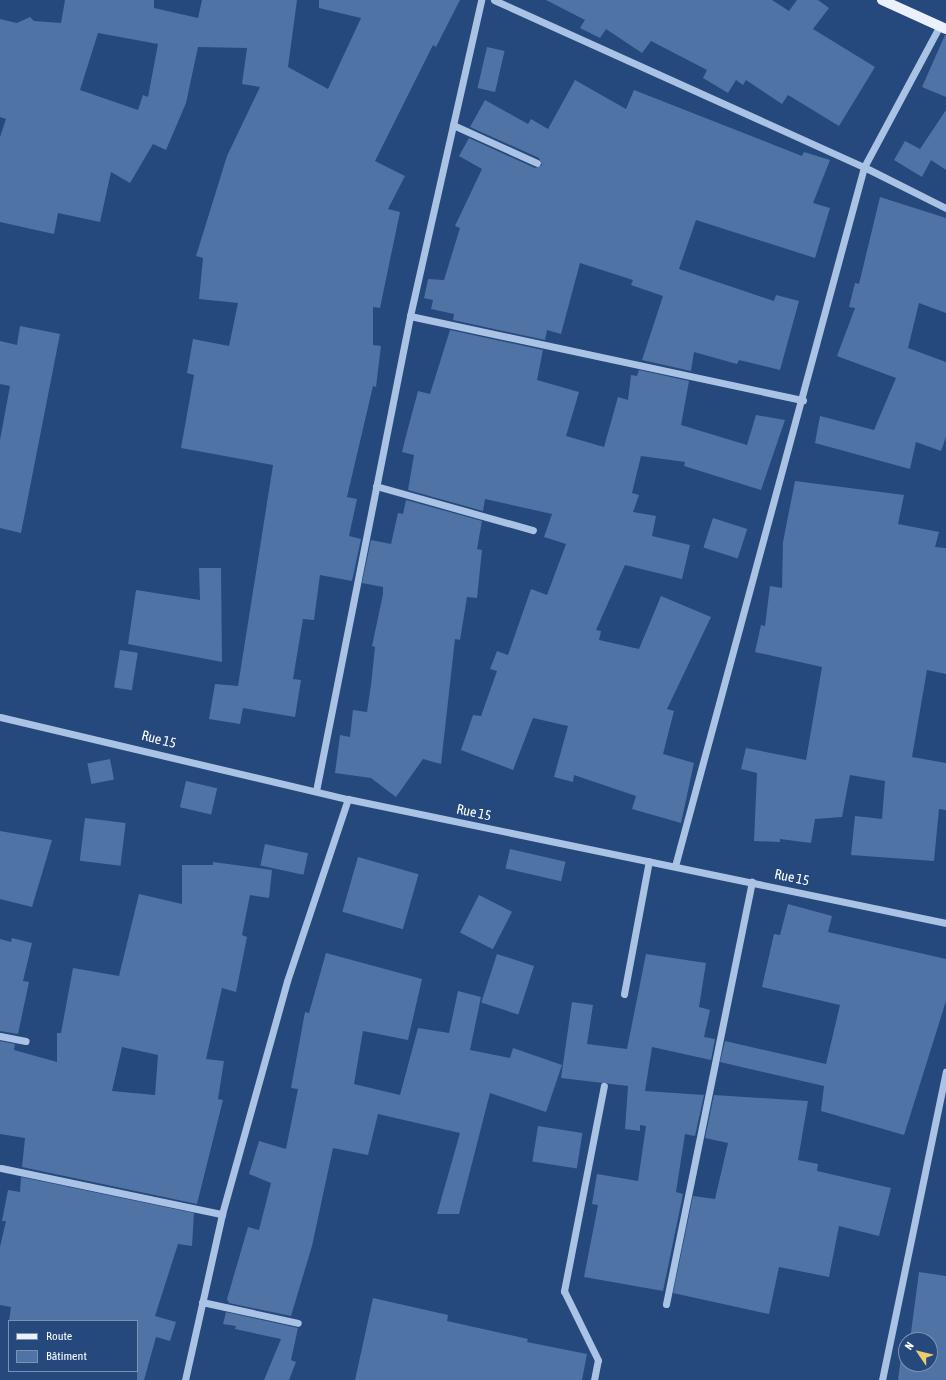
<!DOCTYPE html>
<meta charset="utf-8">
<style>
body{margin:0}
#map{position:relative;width:946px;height:1380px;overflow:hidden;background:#25497c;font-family:"Asap Condensed",sans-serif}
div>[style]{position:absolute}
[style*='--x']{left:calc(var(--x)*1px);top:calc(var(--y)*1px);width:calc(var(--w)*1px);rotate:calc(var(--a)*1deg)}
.building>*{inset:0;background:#4e73a4;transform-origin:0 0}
.minor>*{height:7px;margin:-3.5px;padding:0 3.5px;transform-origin:3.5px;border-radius:3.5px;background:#aac3e4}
.major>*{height:10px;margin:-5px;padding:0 5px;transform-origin:5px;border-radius:5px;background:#eaf1fc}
span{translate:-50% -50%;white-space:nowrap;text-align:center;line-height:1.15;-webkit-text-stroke:4px #25497c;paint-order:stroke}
.street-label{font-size:14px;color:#fff}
.legend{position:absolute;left:8px;top:1320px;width:130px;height:52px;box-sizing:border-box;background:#25497c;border:1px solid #7c92b0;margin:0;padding:5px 7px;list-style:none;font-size:12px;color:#fff}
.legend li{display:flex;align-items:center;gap:8px;height:20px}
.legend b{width:20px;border:1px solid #7c92b0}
.north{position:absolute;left:898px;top:1332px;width:40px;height:40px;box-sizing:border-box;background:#25497c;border:1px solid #7c92b0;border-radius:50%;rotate:305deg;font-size:11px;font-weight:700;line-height:16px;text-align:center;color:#fff}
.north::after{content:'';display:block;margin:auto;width:14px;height:18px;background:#edcc6f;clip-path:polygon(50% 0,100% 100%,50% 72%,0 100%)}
</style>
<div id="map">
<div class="building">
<i style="clip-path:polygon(evenodd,65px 0,154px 0,154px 8px,198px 18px,202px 0,297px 0,288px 67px,328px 89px,361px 18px,319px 8px,319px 0,460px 0,436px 47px,433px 45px,375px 161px,405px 176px,388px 209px,400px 212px,380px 308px,373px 307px,373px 345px,381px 346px,376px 387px,373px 386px,347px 497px,357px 499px,349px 536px,361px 539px,352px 581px,320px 575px,314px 620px,303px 619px,293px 679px,301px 680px,295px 717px,243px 708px,240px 724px,209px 719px,215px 684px,238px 686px,273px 465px,181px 448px,194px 375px,187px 373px,193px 339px,229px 346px,238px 303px,199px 299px,203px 258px,196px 256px,227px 156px,260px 87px,242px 84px,247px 48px,198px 47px,186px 103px,166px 150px,153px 144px,130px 183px,111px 172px,100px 222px,58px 213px,54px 234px,0 222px,0 137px,6px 119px,0 117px,0 19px,17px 23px,30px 17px,34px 21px,61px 23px,65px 0,98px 33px,158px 44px,148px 97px,143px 95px,138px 110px,80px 90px,98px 33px)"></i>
<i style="clip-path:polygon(546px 0,772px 0,789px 11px,797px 0,818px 0,829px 8px,813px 29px,875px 67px,839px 126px,788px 95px,782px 104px,746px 80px,743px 85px,736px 80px,728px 93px,703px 78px,707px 70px,651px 41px,642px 53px,606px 29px,600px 38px,580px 28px,585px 20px)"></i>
<i style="clip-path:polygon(945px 35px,946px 35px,946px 97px,922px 87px)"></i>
<i style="left:487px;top:47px;width:18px;height:42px;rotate:13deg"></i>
<i style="clip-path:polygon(575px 80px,626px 109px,634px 90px,802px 156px,804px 152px,830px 160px,813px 203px,830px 208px,815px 258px,696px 220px,679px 269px,774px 301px,776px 295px,799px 301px,780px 370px,739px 360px,737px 364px,694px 352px,691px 371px,642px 360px,663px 296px,631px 285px,633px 280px,580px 263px,561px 334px,547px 330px,545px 340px,453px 320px,454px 314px,431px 309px,433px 300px,424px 298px,428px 279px,444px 280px,460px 228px,455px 226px,482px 169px,459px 156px,469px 138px,535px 168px,542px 165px,539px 158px,470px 127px,485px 100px,528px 124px,531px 119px,548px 129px)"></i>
<i style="clip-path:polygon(946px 110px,946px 170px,931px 160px,922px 177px,894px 160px,905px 141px,920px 149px)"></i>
<i style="clip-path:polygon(880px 197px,946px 218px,946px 313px,919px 303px,908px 348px,946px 362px,946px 437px,941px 451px,916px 442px,910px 469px,815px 443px,820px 416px,874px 430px,896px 378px,837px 356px,855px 308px,849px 307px,855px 283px,859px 284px)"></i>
<i style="clip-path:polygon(20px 326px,60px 334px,21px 533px,0 528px,0 440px,10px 386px,0 384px,0 341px,17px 345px)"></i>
<i style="clip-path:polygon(450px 330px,543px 350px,537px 380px,579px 392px,566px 436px,604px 447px,618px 397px,628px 400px,631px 375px,637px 376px,639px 370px,689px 381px,681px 425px,747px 445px,756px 415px,785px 420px,761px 490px,684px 466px,685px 462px,641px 456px,632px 493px,639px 495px,633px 512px,656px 516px,652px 536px,690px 545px,682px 579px,625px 565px,596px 630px,601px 631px,599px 640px,639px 649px,661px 596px,711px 617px,667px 709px,674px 711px,663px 754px,694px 763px,681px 823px,632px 809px,636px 796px,574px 775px,573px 782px,554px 777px,568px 726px,533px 718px,513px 770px,461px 750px,473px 715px,481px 716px,497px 671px,490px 669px,497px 651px,508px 655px,531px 589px,547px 595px,566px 544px,544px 537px,552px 514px,485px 499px,483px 511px,408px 490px,414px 455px,402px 452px,407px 432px,418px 391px,430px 394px)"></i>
<i style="clip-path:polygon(795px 481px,904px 495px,898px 524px,939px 532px,935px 547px,946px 548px,946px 674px,927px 670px,912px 757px,946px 763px,946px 810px,939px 809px,934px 861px,851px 855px,855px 816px,882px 819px,885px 781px,850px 775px,842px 817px,815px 819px,811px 843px,780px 839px,780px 842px,754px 841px,757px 773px,741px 769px,746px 748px,806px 760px,822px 667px,755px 652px,761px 625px,765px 626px,770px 586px,782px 588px,783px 542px)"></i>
<i style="clip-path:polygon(406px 500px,482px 521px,477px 549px,482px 550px,477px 598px,467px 597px,460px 640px,455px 639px,441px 764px,423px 759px,396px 797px,371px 778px,335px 773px,340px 735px,350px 737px,353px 710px,367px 712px,371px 685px,375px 647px,372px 646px,383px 594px,383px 587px,362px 583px,371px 540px,391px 544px,398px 513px,403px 514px)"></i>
<i style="left:713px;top:518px;width:36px;height:31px;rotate:18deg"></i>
<i style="clip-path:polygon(199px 568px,221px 568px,222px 662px,128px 644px,136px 590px,200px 600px)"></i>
<i style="left:120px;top:650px;width:18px;height:38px;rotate:9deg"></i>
<i style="left:110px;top:759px;width:21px;height:23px;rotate:79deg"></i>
<i style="left:186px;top:781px;width:32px;height:27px;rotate:13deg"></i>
<i style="left:85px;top:818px;width:41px;height:43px;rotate:7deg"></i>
<i style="clip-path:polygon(0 831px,52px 840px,32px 907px,0 899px)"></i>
<i style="left:265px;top:844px;width:44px;height:22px;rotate:12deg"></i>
<i style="left:510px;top:849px;width:57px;height:20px;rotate:13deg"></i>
<i style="left:358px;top:857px;width:63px;height:57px;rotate:16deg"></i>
<i style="clip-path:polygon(evenodd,213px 862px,272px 870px,269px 898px,250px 895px,242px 935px,247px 937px,236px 992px,222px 988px,206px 1059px,224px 1061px,218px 1099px,223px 1100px,197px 1204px,22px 1167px,25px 1138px,0 1134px,0 1041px,15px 1044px,14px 1050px,57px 1062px,57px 1033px,61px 1033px,73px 968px,119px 976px,139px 894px,182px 904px,182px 865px,213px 865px,213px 862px,122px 1047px,158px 1055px,155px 1095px,112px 1091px,122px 1047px)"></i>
<i style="left:479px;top:895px;width:37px;height:42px;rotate:27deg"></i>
<i style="clip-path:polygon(788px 904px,832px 916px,828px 932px,946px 959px,946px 1001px,904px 1135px,821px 1111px,824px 1086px,720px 1062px,725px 1041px,826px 1064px,840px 1005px,762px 987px,774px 934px,780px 935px)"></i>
<i style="clip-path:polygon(12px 938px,32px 943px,23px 981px,29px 982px,18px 1034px,0 1031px,0 939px,11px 942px)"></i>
<i style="clip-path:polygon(326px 953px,422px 979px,408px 1040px,363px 1031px,354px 1084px,400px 1095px,418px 1028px,449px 1033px,458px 991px,481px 997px,470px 1050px,510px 1058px,513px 1048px,562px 1065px,546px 1112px,490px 1093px,459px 1214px,437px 1214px,460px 1133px,378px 1114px,368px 1155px,333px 1148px,312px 1246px,291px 1316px,229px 1303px,227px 1299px,248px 1227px,259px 1230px,271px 1183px,249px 1174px,259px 1141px,286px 1149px,298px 1089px,291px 1088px,305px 1012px,309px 1013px)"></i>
<i style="left:497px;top:954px;width:39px;height:51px;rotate:18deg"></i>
<i style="clip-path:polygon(646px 954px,706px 963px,699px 1007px,710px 1010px,704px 1037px,715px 1039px,711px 1060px,652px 1047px,645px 1091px,704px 1095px,695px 1136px,685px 1134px,676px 1192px,683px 1194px,663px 1291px,584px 1277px,598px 1205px,592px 1204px,597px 1174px,638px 1181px,646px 1126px,640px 1125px,640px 1131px,625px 1129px,628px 1086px,561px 1078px,572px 1002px,593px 1005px,587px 1044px,627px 1049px)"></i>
<i style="clip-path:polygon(714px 1095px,808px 1101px,798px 1160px,818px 1164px,817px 1171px,891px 1188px,879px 1236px,839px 1226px,829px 1277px,779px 1267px,769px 1314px,673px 1293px,693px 1196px,715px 1199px,728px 1143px,705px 1138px)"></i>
<i style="left:538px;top:1126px;width:45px;height:36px;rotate:9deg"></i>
<i style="clip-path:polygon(21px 1177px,194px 1213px,192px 1246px,178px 1244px,155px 1316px,176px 1322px,170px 1341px,156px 1337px,144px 1380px,137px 1380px,137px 1321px,9px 1321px,11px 1307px,0 1305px,0 1247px,6px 1221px,2px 1221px,8px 1190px,20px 1192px)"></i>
<i style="clip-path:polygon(919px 1272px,946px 1276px,946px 1380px,898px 1380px,903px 1342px,906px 1343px,906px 1364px,930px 1364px,930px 1340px,910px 1340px)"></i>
<i style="clip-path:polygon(373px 1298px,448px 1315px,447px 1321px,528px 1339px,527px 1342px,587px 1354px,582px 1380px,355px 1380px)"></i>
<i style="clip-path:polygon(226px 1312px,298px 1328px,291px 1360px,296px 1362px,289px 1380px,264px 1380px,281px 1339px,235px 1329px,236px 1326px,223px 1324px)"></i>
</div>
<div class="minor">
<i style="--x:494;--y:0;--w:406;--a:24.3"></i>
<i style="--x:864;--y:167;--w:92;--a:26.6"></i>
<i style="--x:453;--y:125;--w:92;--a:24.3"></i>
<i style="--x:410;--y:316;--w:402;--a:12.1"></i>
<i style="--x:376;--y:486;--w:163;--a:15.7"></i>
<i style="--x:0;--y:717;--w:358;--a:13.3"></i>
<i style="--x:348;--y:799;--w:611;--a:11.71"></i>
<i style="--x:316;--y:791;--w:484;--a:-78.8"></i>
<i style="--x:410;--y:316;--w:324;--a:-77.3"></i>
<i style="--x:675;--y:866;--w:724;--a:-74.87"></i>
<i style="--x:864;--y:167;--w:159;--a:-61.8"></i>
<i style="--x:624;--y:994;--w:135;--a:-79.4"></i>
<i style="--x:0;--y:1036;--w:26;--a:11"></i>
<i style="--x:1;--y:1168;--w:226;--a:11.8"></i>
<i style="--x:202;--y:1302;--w:98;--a:12.3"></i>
<i style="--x:666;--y:1304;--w:431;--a:-78.5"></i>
<i style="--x:185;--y:1380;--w:170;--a:-77.4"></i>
<i style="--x:222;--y:1214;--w:242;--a:-74.4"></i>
<i style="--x:287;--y:981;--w:192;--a:-71.5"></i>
<i style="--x:594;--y:1380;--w:20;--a:-79"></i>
<i style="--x:598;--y:1360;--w:77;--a:-116.2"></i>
<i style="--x:564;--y:1291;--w:209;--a:-79"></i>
<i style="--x:882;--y:1380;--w:315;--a:-78.3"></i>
</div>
<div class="major">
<i style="--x:882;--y:0;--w:70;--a:24.4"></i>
</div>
<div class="street-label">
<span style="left:159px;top:739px;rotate:14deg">Rue 15</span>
<span style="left:474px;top:812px;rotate:12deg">Rue 15</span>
<span style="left:792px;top:877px;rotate:12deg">Rue 15</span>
</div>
<ul class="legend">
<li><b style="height:5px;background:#eaf1fc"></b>Route</li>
<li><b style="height:11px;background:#4e73a4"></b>Bâtiment</li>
</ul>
<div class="north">N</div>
</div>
